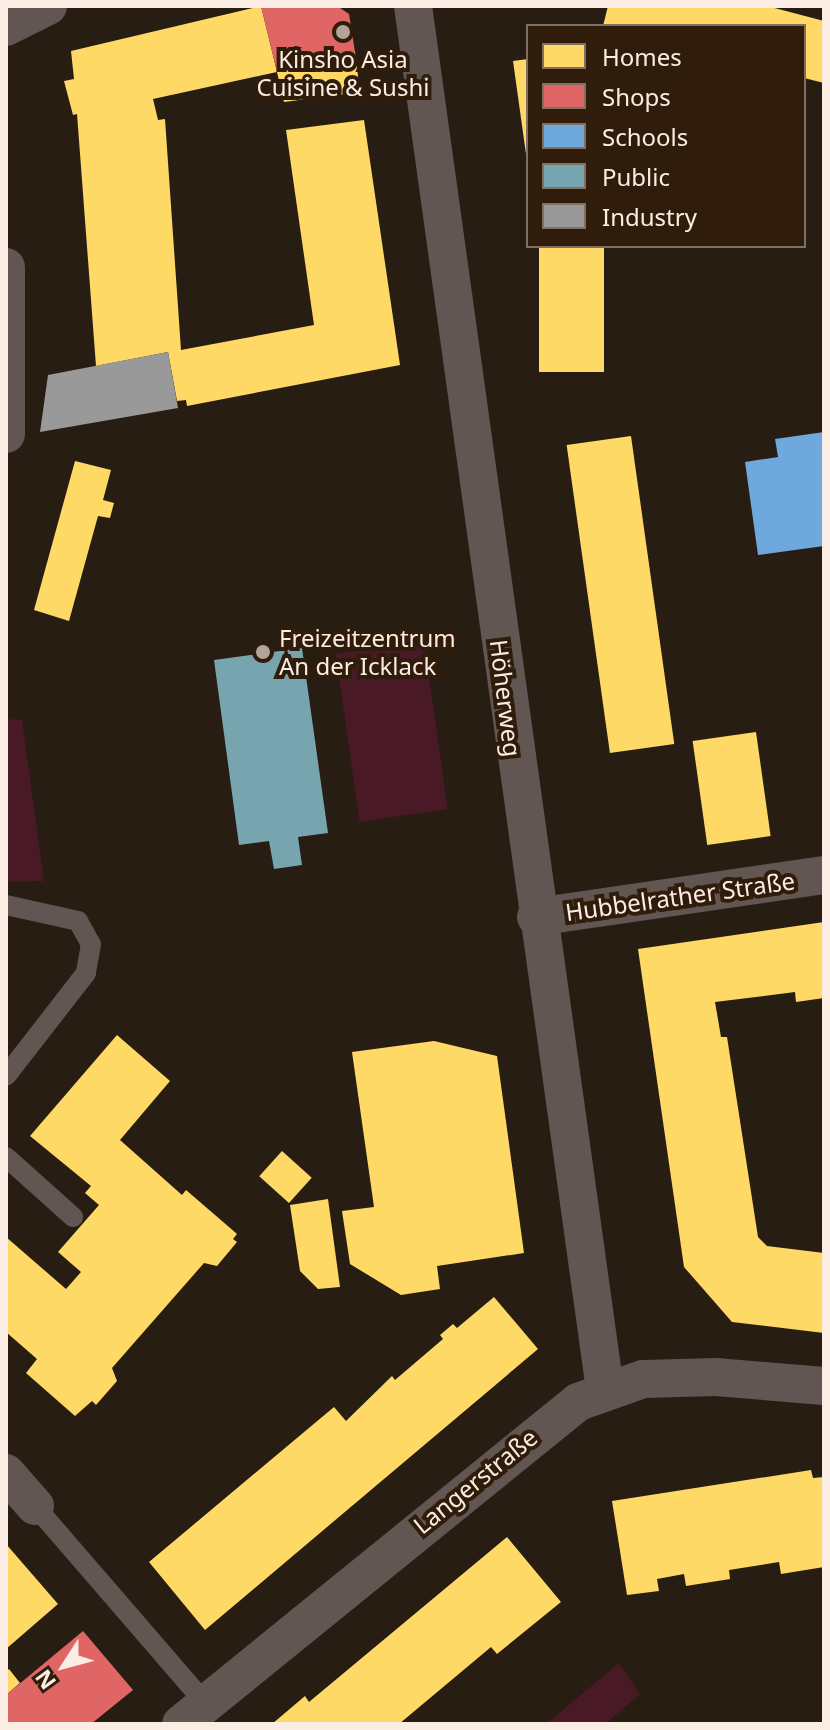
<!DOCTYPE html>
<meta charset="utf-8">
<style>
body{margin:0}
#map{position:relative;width:830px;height:1730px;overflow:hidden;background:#281d13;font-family:"Noto Sans",sans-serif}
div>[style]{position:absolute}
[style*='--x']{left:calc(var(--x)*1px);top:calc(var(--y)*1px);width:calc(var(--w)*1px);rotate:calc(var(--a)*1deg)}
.green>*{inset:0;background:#491926;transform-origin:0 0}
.homes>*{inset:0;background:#ffd966;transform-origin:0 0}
.shops>*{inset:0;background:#e06666}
.schools>*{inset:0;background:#6fa8dc}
.public>*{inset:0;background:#76a5af}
.industry>*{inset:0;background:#999}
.lane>*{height:20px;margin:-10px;padding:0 10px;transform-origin:10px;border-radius:10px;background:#615652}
.street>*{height:38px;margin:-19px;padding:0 19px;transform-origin:19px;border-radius:19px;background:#615652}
.dots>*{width:22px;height:22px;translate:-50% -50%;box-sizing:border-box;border:4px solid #301c0b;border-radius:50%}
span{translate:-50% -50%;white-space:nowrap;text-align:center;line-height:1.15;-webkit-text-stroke:8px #301c0b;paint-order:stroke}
.poi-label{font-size:24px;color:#fbede3}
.left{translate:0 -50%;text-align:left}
.street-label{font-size:24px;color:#fbede3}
.frame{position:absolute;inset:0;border:8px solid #fbede3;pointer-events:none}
.legend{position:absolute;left:526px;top:24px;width:280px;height:224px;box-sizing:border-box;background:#301c0b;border:2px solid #817061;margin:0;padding:10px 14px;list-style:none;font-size:24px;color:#fbede3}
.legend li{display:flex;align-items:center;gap:16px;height:40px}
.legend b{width:40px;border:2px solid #817061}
.north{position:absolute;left:24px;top:1626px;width:80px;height:80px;-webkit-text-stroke:6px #301c0b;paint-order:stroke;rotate:234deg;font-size:22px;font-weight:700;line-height:32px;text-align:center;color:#fbede3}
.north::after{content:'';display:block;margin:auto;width:28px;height:36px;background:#fbede3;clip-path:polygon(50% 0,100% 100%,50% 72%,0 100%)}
</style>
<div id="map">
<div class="green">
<i style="left:424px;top:641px;width:170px;height:89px;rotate:82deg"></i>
<i style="clip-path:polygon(6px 719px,22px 720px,44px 881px,6px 882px)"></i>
<i style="clip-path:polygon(619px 1663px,640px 1694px,605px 1724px,546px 1724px)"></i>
</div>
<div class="homes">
<i style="clip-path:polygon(261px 6px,277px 72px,153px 99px,158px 120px,165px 119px,181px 350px,314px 325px,286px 130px,364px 120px,400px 365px,187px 406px,186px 400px,177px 401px,168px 352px,96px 366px,77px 114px,73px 115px,64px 81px,74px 79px,71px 51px)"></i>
<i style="clip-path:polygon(608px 6px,767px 6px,824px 21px,824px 83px,804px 78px,804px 26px,603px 26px)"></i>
<i style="clip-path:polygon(355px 52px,360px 92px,284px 102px,277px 72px)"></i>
<i style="clip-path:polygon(528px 59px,528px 154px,526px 154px,513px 61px)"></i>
<i style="left:539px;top:246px;width:65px;height:126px"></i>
<i style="left:631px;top:436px;width:311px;height:65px;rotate:82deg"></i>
<i style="clip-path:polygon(75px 461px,111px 470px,103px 500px,114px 503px,110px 518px,98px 516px,69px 621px,34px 610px)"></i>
<i style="left:756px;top:732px;width:105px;height:64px;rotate:82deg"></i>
<i style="clip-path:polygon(824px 922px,824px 998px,796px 1002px,795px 992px,715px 1002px,721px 1037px,727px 1037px,758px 1237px,767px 1246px,824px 1253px,824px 1333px,732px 1322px,684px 1267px,638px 949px)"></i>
<i style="clip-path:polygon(117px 1035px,170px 1081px,120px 1140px,182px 1195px,186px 1190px,222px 1221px,237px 1234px,233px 1239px,237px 1242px,217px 1266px,204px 1263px,112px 1368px,117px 1381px,96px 1405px,92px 1401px,75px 1416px,26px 1373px,37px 1359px,6px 1332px,6px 1237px,66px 1289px,81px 1272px,58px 1252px,99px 1205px,85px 1193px,91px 1186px,30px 1136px)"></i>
<i style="clip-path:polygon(434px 1041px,497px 1056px,524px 1253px,437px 1266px,440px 1289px,401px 1295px,350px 1264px,342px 1211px,374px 1207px,352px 1052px)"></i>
<i style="left:282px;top:1151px;width:40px;height:34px;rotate:42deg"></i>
<i style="clip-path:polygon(328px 1199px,340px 1287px,318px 1289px,300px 1271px,290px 1205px)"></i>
<i style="clip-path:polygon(494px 1297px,538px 1349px,205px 1630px,149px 1562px,334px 1407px,346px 1421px,392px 1376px,395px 1380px,443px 1339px,440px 1335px,453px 1324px,457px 1328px)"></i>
<i style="clip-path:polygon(811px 1470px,813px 1478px,824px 1477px,824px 1567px,781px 1574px,779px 1562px,729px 1570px,730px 1579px,686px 1586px,684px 1574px,657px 1579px,659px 1591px,627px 1595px,612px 1501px)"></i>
<i style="clip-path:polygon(507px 1537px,561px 1602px,497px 1654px,491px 1647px,399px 1724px,272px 1724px,305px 1696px,309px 1702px)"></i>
<i style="clip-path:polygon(6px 1544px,58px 1604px,6px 1649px)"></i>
<i style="clip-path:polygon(9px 1669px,20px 1683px,6px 1695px,6px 1672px)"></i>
</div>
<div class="shops">
<i style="clip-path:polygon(261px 6px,337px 6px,349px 14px,355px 52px,277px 72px)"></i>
<i style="clip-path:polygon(83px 1631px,133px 1690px,91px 1724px,6px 1724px,6px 1695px)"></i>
</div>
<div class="schools">
<i style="clip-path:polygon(824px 432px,824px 546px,758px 555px,745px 462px,778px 457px,775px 439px)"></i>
</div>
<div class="public">
<i style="clip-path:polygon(302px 648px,328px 833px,298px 837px,302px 865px,274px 869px,269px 841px,239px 845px,214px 660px)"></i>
</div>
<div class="industry">
<i style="clip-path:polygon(168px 352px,178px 408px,40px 432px,48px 375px)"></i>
</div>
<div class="lane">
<i style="--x:6;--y:905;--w:74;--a:12.5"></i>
<i style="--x:78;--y:921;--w:26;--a:61"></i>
<i style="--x:91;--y:944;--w:29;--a:100"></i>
<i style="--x:86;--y:973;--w:130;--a:127.8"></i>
<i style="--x:6;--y:1157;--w:90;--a:41.8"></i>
<i style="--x:35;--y:1506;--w:262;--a:49.2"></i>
</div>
<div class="street">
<i style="--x:413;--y:6;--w:1397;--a:82.1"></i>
<i style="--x:6;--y:27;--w:47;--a:-26.6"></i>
<i style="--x:6;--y:267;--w:167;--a:90"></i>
<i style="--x:536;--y:917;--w:291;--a:-8.3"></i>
<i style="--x:6;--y:1473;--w:44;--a:48.7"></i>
<i style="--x:181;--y:1724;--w:511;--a:-39.04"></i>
<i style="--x:578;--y:1402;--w:69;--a:-19.5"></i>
<i style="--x:643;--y:1379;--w:73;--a:-1.6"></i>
<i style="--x:716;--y:1377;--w:108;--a:4.8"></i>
</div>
<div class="dots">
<i style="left:343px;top:32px;background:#b1a49a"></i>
<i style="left:263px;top:652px;background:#b1a49a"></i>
</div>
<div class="poi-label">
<span style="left:343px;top:73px">Kinsho Asia<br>Cuisine &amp; Sushi</span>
<span class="left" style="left:279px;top:652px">Freizeitzentrum<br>An der Icklack</span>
</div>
<div class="street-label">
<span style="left:506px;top:698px;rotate:83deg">Höherweg</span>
<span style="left:680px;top:896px;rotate:-8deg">Hubbelrather Straße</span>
<span style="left:475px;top:1481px;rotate:-39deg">Langerstraße</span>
</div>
<div class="frame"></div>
<ul class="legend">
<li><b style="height:22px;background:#ffd966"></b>Homes</li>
<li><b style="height:22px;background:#e06666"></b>Shops</li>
<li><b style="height:22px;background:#6fa8dc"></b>Schools</li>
<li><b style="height:22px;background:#76a5af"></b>Public</li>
<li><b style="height:22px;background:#999"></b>Industry</li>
</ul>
<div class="north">N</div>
</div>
